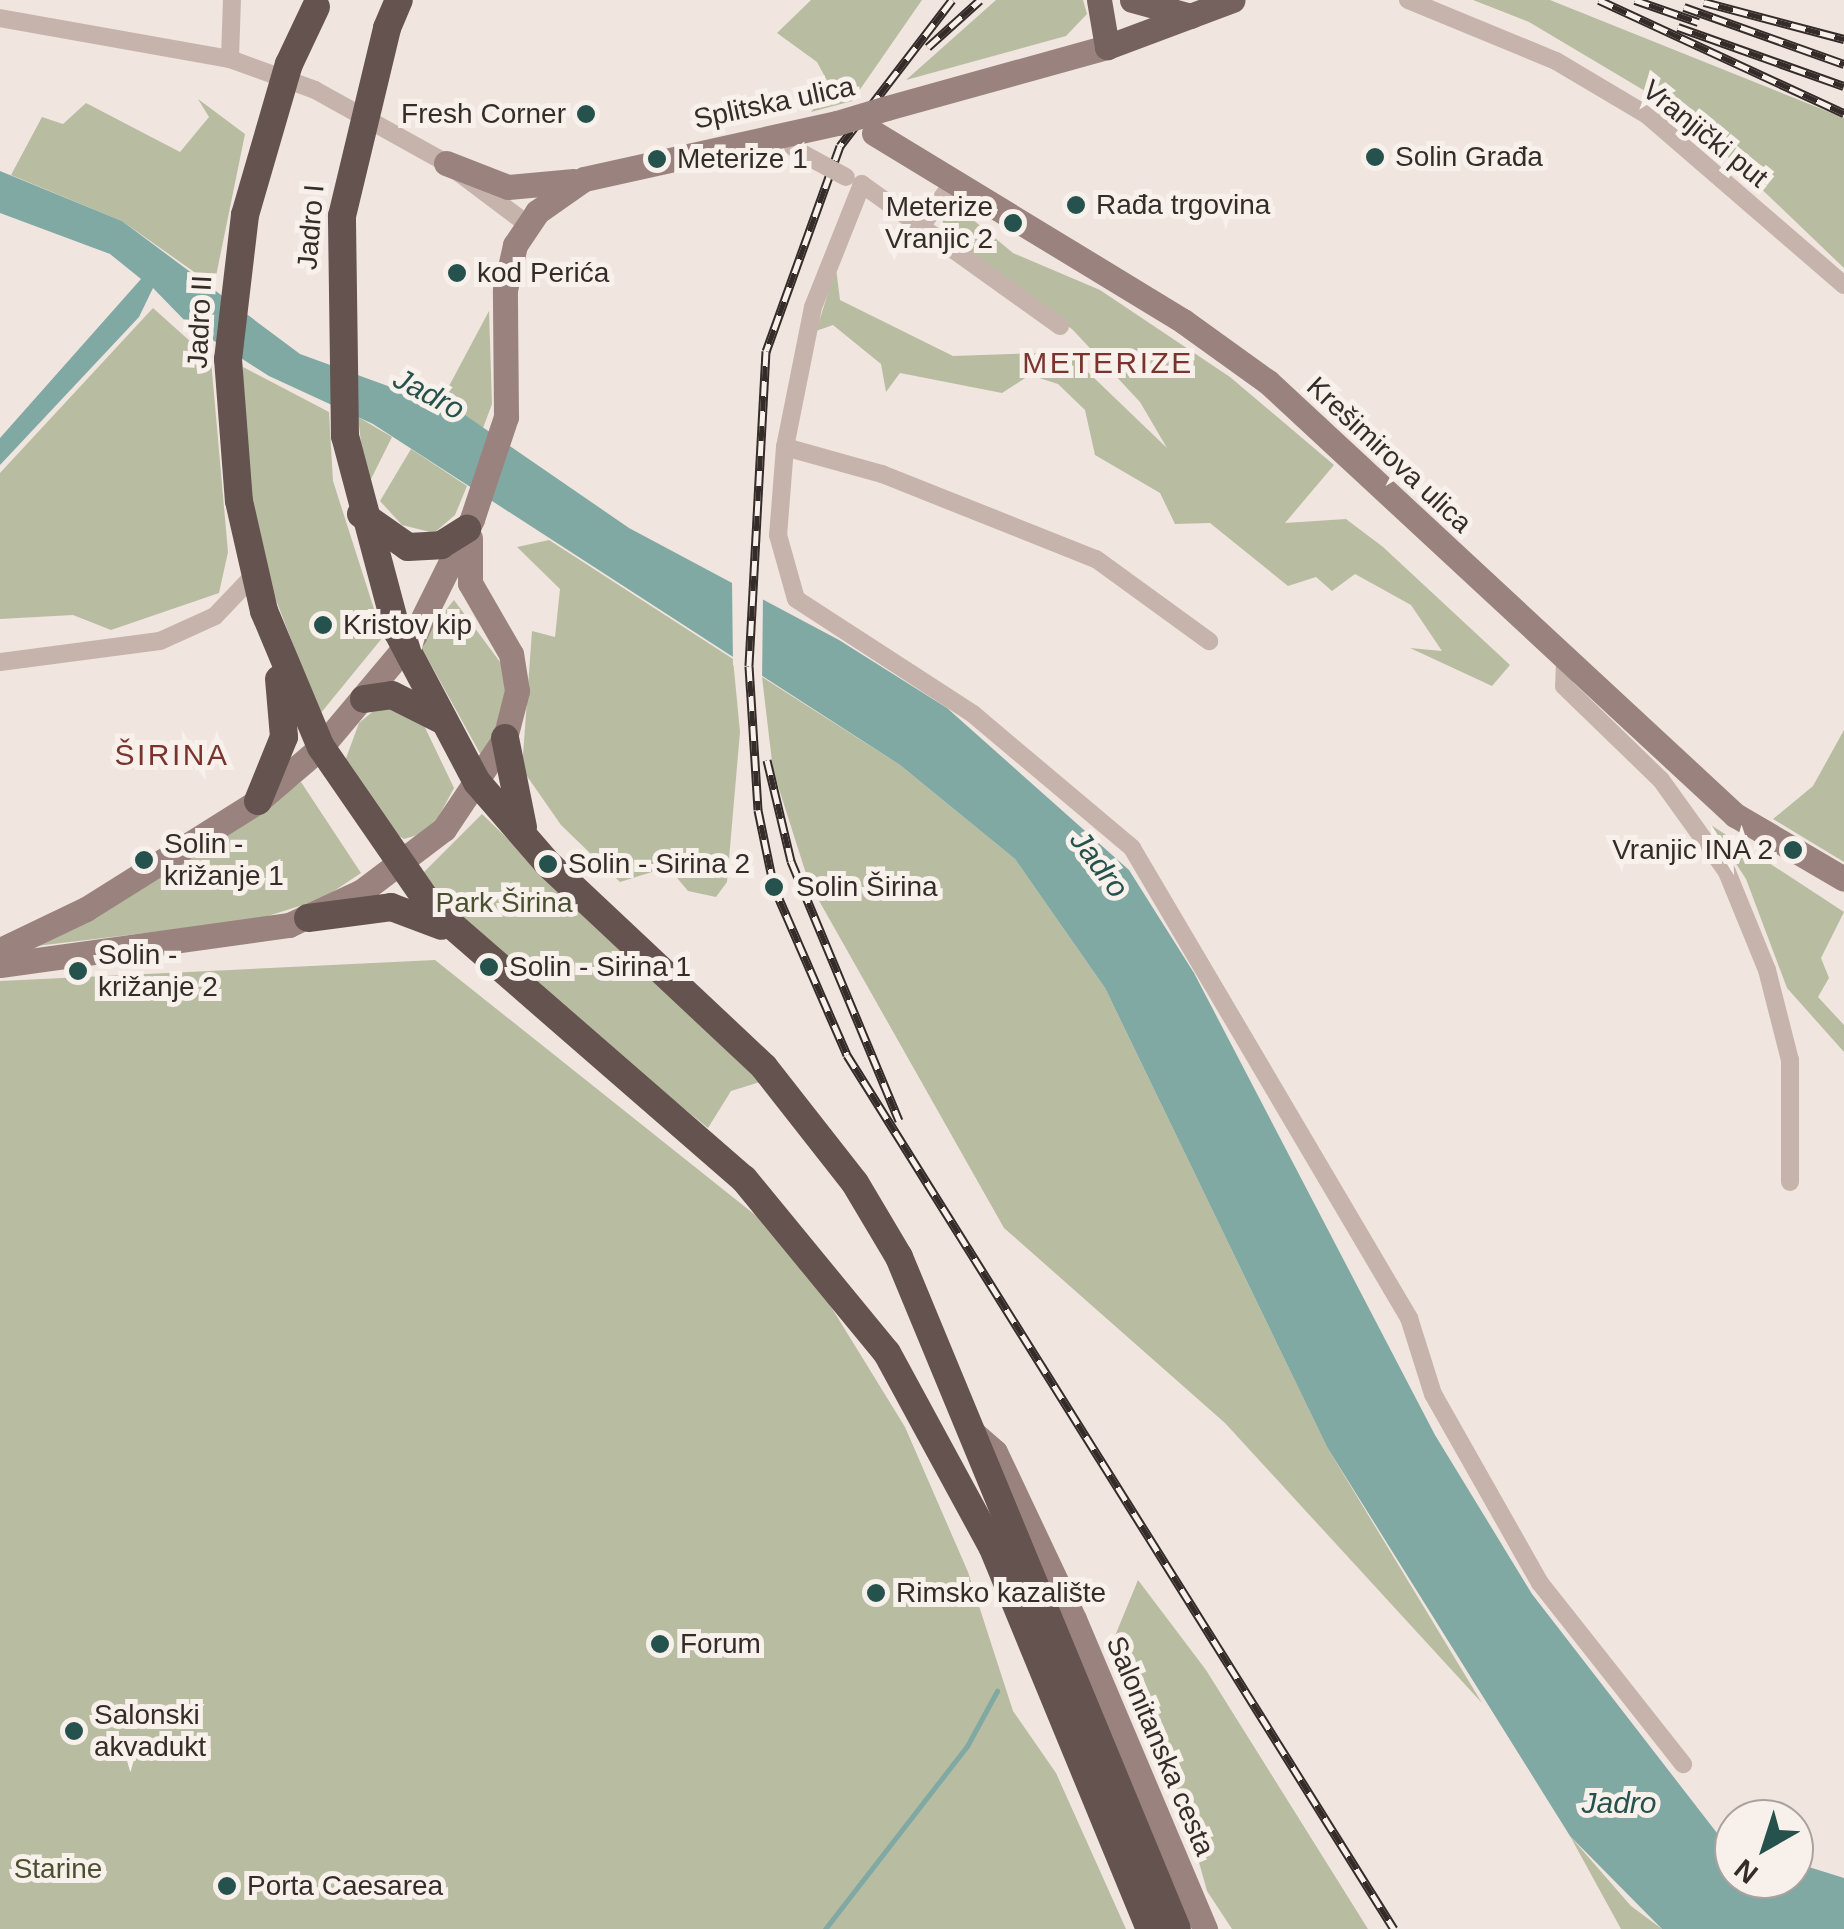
<!DOCTYPE html>
<meta charset="utf-8">
<style>
body{margin:0}
#map{position:relative;width:1844px;height:1929px;overflow:hidden;background:#f0e5df;font-family:Helvetica,sans-serif}
div>[style]{position:absolute}
[style*='--x']{left:calc(var(--x)*1px);top:calc(var(--y)*1px);width:calc(var(--w)*1px);rotate:calc(var(--a)*1deg)}
.green>*{inset:0;background:#b8bda1}
.water>*{inset:0;background:#81a9a4}
.pier>*{inset:0;background:#f0e5df}
.stream>*{height:5px;margin:-2.5px;padding:0 2.5px;transform-origin:2.5px;border-radius:2.5px;background:#81a9a4}
.minor>*{height:18px;margin:-9px;padding:0 9px;transform-origin:9px;border-radius:9px;background:#c6b4ac}
.secondary>*{height:25px;margin:-12.5px;padding:0 12.5px;transform-origin:12.5px;border-radius:12.5px;background:#9a837e}
.primary>*{height:25px;margin:-12.5px;padding:0 12.5px;transform-origin:12.5px;border-radius:12.5px;background:#75615d}
.trunk>*{height:28px;margin:-14px;padding:0 14px;transform-origin:14px;border-radius:14px;background:#655350}
.rail>*{height:9px;margin-top:-4.5px;transform-origin:0;background:repeating-linear-gradient(90deg,#f8f0eb 0 15px,#352c2a 0 30px);box-sizing:border-box;border-block:2px solid #352c2a}
.minor-bridge>*{height:18px;margin:-9px;padding:0 9px;transform-origin:9px;border-radius:9px;background:#c6b4ac}
.secondary-bridge>*{height:25px;margin:-12.5px;padding:0 12.5px;transform-origin:12.5px;border-radius:12.5px;background:#9a837e}
.trunk-bridge>*{height:28px;margin:-14px;padding:0 14px;transform-origin:14px;border-radius:14px;background:#655350}
.dots>*{width:28px;height:28px;translate:-50% -50%;box-sizing:border-box;border:5px solid #f8f0eb;border-radius:50%}
span{translate:-50% -50%;white-space:nowrap;text-align:center;line-height:1.15;-webkit-text-stroke:10px #f8f0eb;paint-order:stroke}
.street-label{font-size:28px;color:#352c2a}
.poi-label{font-size:28px;color:#352c2a}
.right{translate:-100% -50%;text-align:right}
.left{translate:0 -50%;text-align:left}
.park-label{font-size:28px;color:#4a5131}
.neighbourhood-label{font-size:30px;color:#7a332d;letter-spacing:2.5px}
.water-label{font-size:30px;color:#25524d;font-style:italic}
.north{position:absolute;left:1714px;top:1799px;width:100px;height:100px;box-sizing:border-box;background:#f8f0eb;border:2px solid #aaa29e;border-radius:50%;rotate:219deg;font-size:28px;font-weight:700;line-height:40px;text-align:center;color:#352c2a}
.north::after{content:'';display:block;margin:auto;width:35px;height:45px;background:#25524d;clip-path:polygon(50% 0,100% 100%,50% 72%,0 100%)}
</style>
<div id="map">
<div class="green">
<i style="clip-path:polygon(811px 0,922px 0,852px 101px,811px 112px,831px 88px,817px 62px,777px 33px)"></i>
<i style="clip-path:polygon(996px 0,1083px 0,1087px 14px,1066px 36px,906px 80px)"></i>
<i style="clip-path:polygon(1473px 0,1550px 0,1844px 118px,1844px 268px,1682px 113px,1529px 22px)"></i>
<i style="clip-path:polygon(198px 99px,245px 134px,214px 286px,122px 221px,11px 175px,42px 117px,63px 124px,86px 103px,180px 152px,209px 117px)"></i>
<i style="clip-path:polygon(954px 204px,1013px 253px,1100px 290px,1230px 377px,1334px 465px,1285px 523px,1346px 519px,1383px 547px,1510px 665px,1492px 686px,1410px 648px,1442px 651px,1411px 605px,1355px 574px,1332px 591px,1316px 577px,1288px 586px,1210px 523px,1175px 524px,1160px 493px,1095px 455px,1085px 410px,1058px 384px,1030px 375px,1002px 393px,900px 373px,886px 392px,881px 364px,833px 325px,816px 331px,836px 268px,840px 300px,953px 356px,1067px 352px,1167px 448px,1140px 402px,1073px 330px,945px 233px,941px 212px)"></i>
<i style="clip-path:polygon(153px 308px,211px 360px,228px 552px,219px 593px,111px 630px,73px 615px,0 619px,0 473px)"></i>
<i style="clip-path:polygon(489px 311px,492px 404px,483px 428px,440px 403px)"></i>
<i style="clip-path:polygon(243px 367px,329px 412px,333px 481px,383px 637px,320px 714px,264px 569px,243px 445px)"></i>
<i style="clip-path:polygon(358px 417px,392px 437px,371px 479px,365px 476px)"></i>
<i style="clip-path:polygon(411px 449px,467px 486px,455px 515px,434px 533px,402px 525px,380px 501px)"></i>
<i style="clip-path:polygon(549px 540px,733px 659px,740px 732px,727px 882px,716px 897px,688px 891px,668px 867px,620px 882px,561px 825px,522px 769px,532px 631px,555px 637px,560px 589px,517px 547px)"></i>
<i style="clip-path:polygon(454px 600px,503px 666px,506px 706px,482px 757px,419px 643px)"></i>
<i style="clip-path:polygon(762px 677px,900px 765px,1015px 859px,1105px 988px,1327px 1447px,1482px 1703px,1225px 1423px,1004px 1228px,809px 883px,773px 770px)"></i>
<i style="clip-path:polygon(402px 706px,419px 715px,454px 788px,431px 831px,404px 839px,384px 827px,345px 761px,359px 723px,378px 707px)"></i>
<i style="clip-path:polygon(1844px 730px,1844px 862px,1773px 819px,1813px 786px)"></i>
<i style="clip-path:polygon(301px 782px,361px 873px,322px 899px,255px 920px,28px 947px,203px 849px)"></i>
<i style="clip-path:polygon(482px 814px,760px 1082px,731px 1091px,708px 1128px,481px 944px,420px 876px)"></i>
<i style="clip-path:polygon(1711px 825px,1844px 912px,1821px 958px,1829px 978px,1818px 997px,1844px 1025px,1844px 1052px,1787px 988px,1746px 879px)"></i>
<i style="clip-path:polygon(435px 960px,793px 1245px,905px 1427px,968px 1572px,1013px 1711px,1056px 1773px,1126px 1929px,0 1929px,0 981px)"></i>
<i style="clip-path:polygon(1138px 1580px,1206px 1670px,1368px 1929px,1232px 1929px,1207px 1891px,1183px 1805px,1110px 1648px)"></i>
<i style="clip-path:polygon(1570px 1836px,1631px 1906px,1662px 1929px,1621px 1929px)"></i>
</div>
<div class="water">
<i style="clip-path:polygon(0 171px,122px 221px,300px 354px,462px 413px,629px 528px,839px 640px,947px 708px,1129px 870px,1194px 973px,1435px 1435px,1532px 1594px,1734px 1855px,1734px 1879px,1794px 1879px,1796px 1863px,1844px 1878px,1844px 1929px,1662px 1929px,1570px 1836px,1327px 1447px,1105px 988px,1015px 859px,900px 765px,373px 424px,269px 376px,189px 325px,153px 288px,139px 317px,0 465px,0 438px,141px 279px,110px 254px,0 213px)"></i>
</div>
<div class="pier">
<i style="clip-path:polygon(732px 581px,763px 596px,762px 684px,733px 665px)"></i>
</div>
<div class="stream">
<i style="--x:825;--y:1929;--w:232;--a:-52.2"></i>
<i style="--x:967;--y:1746;--w:63;--a:-61.4"></i>
</div>
<div class="minor">
<i style="--x:1408;--y:0;--w:160;--a:22.4"></i>
<i style="--x:1556;--y:61;--w:106;--a:30.7"></i>
<i style="--x:1647;--y:115;--w:260;--a:40.8"></i>
<i style="--x:0;--y:18;--w:234;--a:10.1"></i>
<i style="--x:230;--y:59;--w:90;--a:20"></i>
<i style="--x:315;--y:90;--w:150;--a:29.1"></i>
<i style="--x:446;--y:163;--w:101;--a:37"></i>
<i style="--x:230;--y:59;--w:59;--a:-88.1"></i>
<i style="--x:793;--y:147;--w:17;--a:33"></i>
<i style="--x:922;--y:225;--w:51;--a:-53.8"></i>
<i style="--x:1060;--y:326;--w:244;--a:-144.4"></i>
<i style="--x:862;--y:184;--w:132;--a:111.7"></i>
<i style="--x:813;--y:307;--w:143;--a:101.3"></i>
<i style="--x:785;--y:447;--w:101;--a:15.6"></i>
<i style="--x:882;--y:474;--w:230;--a:21.7"></i>
<i style="--x:1096;--y:559;--w:140;--a:36"></i>
<i style="--x:785;--y:447;--w:88;--a:94.5"></i>
<i style="--x:778;--y:535;--w:66;--a:74.3"></i>
<i style="--x:796;--y:599;--w:211;--a:33"></i>
<i style="--x:973;--y:714;--w:208;--a:40.1"></i>
<i style="--x:1132;--y:848;--w:546;--a:59.49"></i>
<i style="--x:1409;--y:1318;--w:80;--a:72.5"></i>
<i style="--x:1433;--y:1394;--w:217;--a:60.5"></i>
<i style="--x:1540;--y:1583;--w:231;--a:51.7"></i>
<i style="--x:1565;--y:661;--w:25;--a:92"></i>
<i style="--x:1564;--y:686;--w:135;--a:44.1"></i>
<i style="--x:1661;--y:780;--w:113;--a:54.3"></i>
<i style="--x:1727;--y:872;--w:106;--a:67.8"></i>
<i style="--x:1767;--y:970;--w:93;--a:75.7"></i>
<i style="--x:1790;--y:1060;--w:122;--a:90"></i>
<i style="--x:0;--y:662;--w:161;--a:-7.5"></i>
<i style="--x:160;--y:641;--w:60;--a:-24.4"></i>
<i style="--x:215;--y:616;--w:57;--a:-46.4"></i>
</div>
<div class="secondary">
<i style="--x:887;--y:108;--w:228;--a:-15.5"></i>
<i style="--x:874;--y:133;--w:362;--a:31.3"></i>
<i style="--x:1183;--y:321;--w:105;--a:35.7"></i>
<i style="--x:1268;--y:382;--w:637;--a:42.84"></i>
<i style="--x:1735;--y:815;--w:126;--a:30.4"></i>
<i style="--x:446;--y:163;--w:66;--a:21.2"></i>
<i style="--x:508;--y:187;--w:66;--a:-5.2"></i>
<i style="--x:0;--y:950;--w:95;--a:-25.5"></i>
<i style="--x:86;--y:909;--w:203;--a:-32.1"></i>
<i style="--x:258;--y:801;--w:83;--a:-40.6"></i>
<i style="--x:321;--y:747;--w:145;--a:-50"></i>
<i style="--x:414;--y:636;--w:131;--a:-63.6"></i>
<i style="--x:472;--y:519;--w:108;--a:-71.6"></i>
<i style="--x:506;--y:417;--w:127;--a:-90.5"></i>
<i style="--x:505;--y:290;--w:46;--a:-77.5"></i>
<i style="--x:515;--y:245;--w:40;--a:-56"></i>
<i style="--x:537;--y:212;--w:57;--a:-35.1"></i>
<i style="--x:584;--y:179;--w:259;--a:-12.5"></i>
<i style="--x:0;--y:965;--w:292;--a:-7.9"></i>
<i style="--x:289;--y:925;--w:81;--a:-25"></i>
<i style="--x:362;--y:891;--w:103;--a:-37.1"></i>
<i style="--x:444;--y:829;--w:110;--a:-56.2"></i>
<i style="--x:505;--y:738;--w:49;--a:-75.7"></i>
<i style="--x:517;--y:691;--w:37;--a:-99"></i>
<i style="--x:511;--y:654;--w:82;--a:-120"></i>
<i style="--x:470;--y:583;--w:45;--a:-90"></i>
<i style="--x:972;--y:1432;--w:30;--a:41"></i>
<i style="--x:995;--y:1452;--w:185;--a:64.7"></i>
<i style="--x:1074;--y:1619;--w:337;--a:67.1"></i>
</div>
<div class="primary">
<i style="--x:1099;--y:0;--w:48;--a:80.3"></i>
<i style="--x:1107;--y:47;--w:134;--a:-20.5"></i>
<i style="--x:1132;--y:0;--w:61;--a:15.2"></i>
</div>
<div class="trunk">
<i style="--x:387;--y:28;--w:30;--a:-67"></i>
<i style="--x:245;--y:215;--w:145;--a:96.7"></i>
<i style="--x:228;--y:359;--w:142;--a:85.6"></i>
<i style="--x:239;--y:501;--w:113;--a:77.2"></i>
<i style="--x:264;--y:611;--w:147;--a:67.3"></i>
<i style="--x:321;--y:747;--w:196;--a:55.4"></i>
<i style="--x:432;--y:908;--w:413;--a:41"></i>
<i style="--x:744;--y:1179;--w:225;--a:50.6"></i>
<i style="--x:887;--y:1353;--w:220;--a:61.5"></i>
<i style="--x:992;--y:1546;--w:414;--a:67.6"></i>
<i style="--x:345;--y:436;--w:202;--a:75.1"></i>
<i style="--x:397;--y:631;--w:171;--a:62.1"></i>
<i style="--x:477;--y:782;--w:108;--a:49.1"></i>
<i style="--x:548;--y:864;--w:296;--a:43.2"></i>
<i style="--x:764;--y:1067;--w:147;--a:51.9"></i>
<i style="--x:855;--y:1183;--w:86;--a:59.3"></i>
<i style="--x:899;--y:1257;--w:727;--a:67.53"></i>
<i style="--x:361;--y:514;--w:57;--a:35.1"></i>
<i style="--x:408;--y:547;--w:33;--a:-3"></i>
<i style="--x:441;--y:545;--w:31;--a:-32"></i>
<i style="--x:364;--y:699;--w:28;--a:-8"></i>
<i style="--x:392;--y:695;--w:54;--a:26.6"></i>
<i style="--x:505;--y:738;--w:91;--a:78.6"></i>
<i style="--x:258;--y:801;--w:69;--a:-67.9"></i>
<i style="--x:284;--y:737;--w:58;--a:-94.9"></i>
<i style="--x:308;--y:918;--w:84;--a:-7.5"></i>
<i style="--x:391;--y:907;--w:54;--a:20.4"></i>
</div>
<div class="rail">
<i style="--x:952;--y:0;--w:184;--a:127.5"></i>
<i style="--x:840;--y:146;--w:218;--a:109.8"></i>
<i style="--x:766;--y:351;--w:315;--a:93.1"></i>
<i style="--x:749;--y:666;--w:144;--a:86.4"></i>
<i style="--x:758;--y:810;--w:79;--a:78.3"></i>
<i style="--x:774;--y:887;--w:183;--a:66.5"></i>
<i style="--x:847;--y:1055;--w:1031;--a:57.96"></i>
<i style="--x:1599;--y:0;--w:270;--a:24.8"></i>
<i style="--x:1635;--y:0;--w:67;--a:19.2"></i>
<i style="--x:1704;--y:2;--w:145;--a:14.8"></i>
<i style="--x:1684;--y:7;--w:170;--a:19.6"></i>
<i style="--x:1678;--y:27;--w:176;--a:19.6"></i>
<i style="--x:928;--y:47;--w:70;--a:-42.1"></i>
<i style="--x:767;--y:760;--w:104;--a:76.6"></i>
<i style="--x:791;--y:861;--w:281;--a:67.4"></i>
</div>
<div class="minor-bridge">
<i style="--x:807;--y:156;--w:44;--a:28.3"></i>
</div>
<div class="secondary-bridge">
<i style="--x:837;--y:123;--w:52;--a:-16.7"></i>
</div>
<div class="trunk-bridge">
<i style="--x:245;--y:215;--w:157;--a:-73.8"></i>
<i style="--x:289;--y:64;--w:63;--a:-64.7"></i>
<i style="--x:345;--y:436;--w:220;--a:-90.8"></i>
<i style="--x:342;--y:216;--w:193;--a:-76.5"></i>
</div>
<div class="dots">
<i style="left:586px;top:114px;background:#25524d"></i>
<i style="left:1375px;top:157px;background:#25524d"></i>
<i style="left:657px;top:159px;background:#25524d"></i>
<i style="left:1076px;top:205px;background:#25524d"></i>
<i style="left:1013px;top:223px;background:#25524d"></i>
<i style="left:457px;top:273px;background:#25524d"></i>
<i style="left:323px;top:625px;background:#25524d"></i>
<i style="left:1793px;top:850px;background:#25524d"></i>
<i style="left:144px;top:860px;background:#25524d"></i>
<i style="left:548px;top:864px;background:#25524d"></i>
<i style="left:774px;top:887px;background:#25524d"></i>
<i style="left:489px;top:967px;background:#25524d"></i>
<i style="left:78px;top:971px;background:#25524d"></i>
<i style="left:876px;top:1593px;background:#25524d"></i>
<i style="left:660px;top:1644px;background:#25524d"></i>
<i style="left:74px;top:1731px;background:#25524d"></i>
<i style="left:227px;top:1886px;background:#25524d"></i>
</div>
<div class="street-label">
<span style="left:774px;top:103px;rotate:-12deg">Splitska ulica</span>
<span style="left:1705px;top:134px;rotate:39deg">Vranjički put</span>
<span style="left:311px;top:227px;rotate:-85deg">Jadro I</span>
<span style="left:200px;top:322px;rotate:-87deg">Jadro II</span>
<span style="left:1389px;top:455px;rotate:43deg">Krešimirova ulica</span>
<span style="left:1160px;top:1746px;rotate:67deg">Salonitanska cesta</span>
</div>
<div class="poi-label">
<span class="right" style="left:566px;top:114px">Fresh Corner</span>
<span class="left" style="left:1395px;top:157px">Solin Građa</span>
<span class="left" style="left:677px;top:159px">Meterize 1</span>
<span class="left" style="left:1096px;top:205px">Rađa trgovina</span>
<span class="right" style="left:993px;top:223px">Meterize<br>Vranjic 2</span>
<span class="left" style="left:477px;top:273px">kod Perića</span>
<span class="left" style="left:343px;top:625px">Kristov kip</span>
<span class="left" style="left:164px;top:860px">Solin -<br>križanje 1</span>
<span class="right" style="left:1773px;top:850px">Vranjic INA 2</span>
<span class="left" style="left:568px;top:864px">Solin - Sirina 2</span>
<span class="left" style="left:796px;top:887px">Solin Širina</span>
<span class="left" style="left:98px;top:971px">Solin -<br>križanje 2</span>
<span class="left" style="left:509px;top:967px">Solin - Sirina 1</span>
<span class="left" style="left:896px;top:1593px">Rimsko kazalište</span>
<span class="left" style="left:680px;top:1644px">Forum</span>
<span class="left" style="left:94px;top:1731px">Salonski<br>akvadukt</span>
<span class="left" style="left:247px;top:1886px">Porta Caesarea</span>
</div>
<div class="park-label">
<span style="left:504px;top:903px">Park Širina</span>
<span style="left:58px;top:1869px">Starine</span>
</div>
<div class="neighbourhood-label">
<span style="left:1108px;top:363px">METERIZE</span>
<span style="left:172px;top:755px">ŠIRINA</span>
</div>
<div class="water-label">
<span style="left:429px;top:394px;rotate:28deg">Jadro</span>
<span style="left:1099px;top:864px;rotate:53deg">Jadro</span>
<span style="left:1619px;top:1803px">Jadro</span>
</div>
<div class="north">N</div>
</div>
